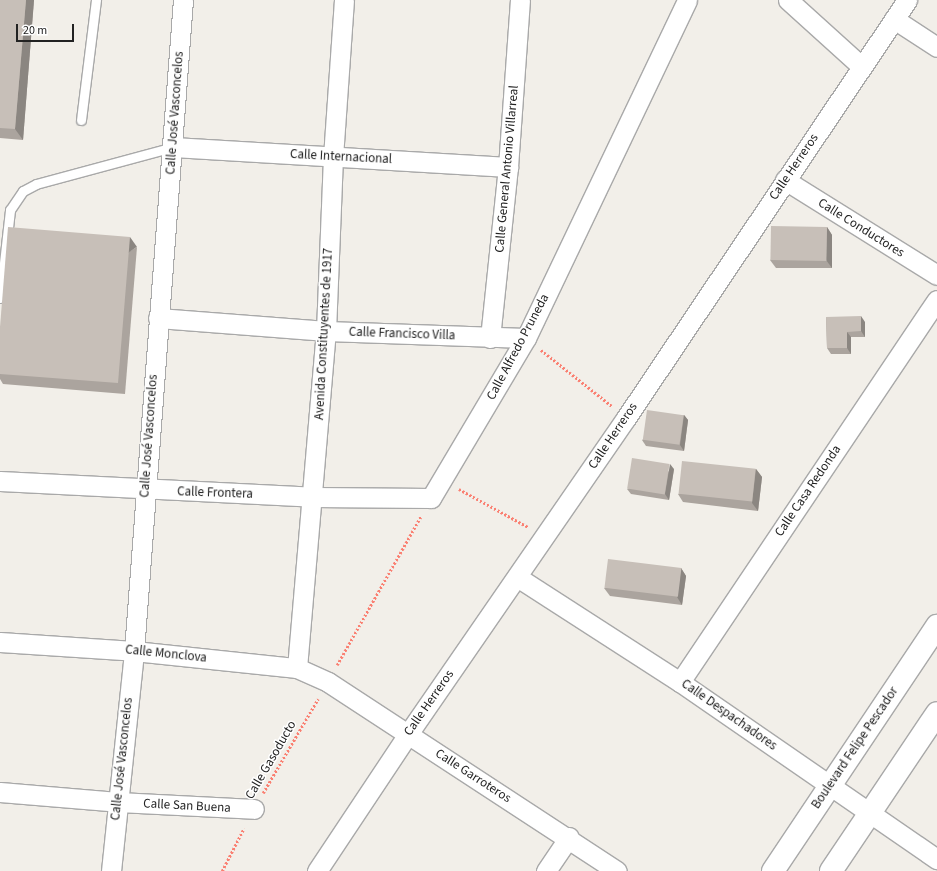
<!DOCTYPE html>
<meta charset="utf-8">
<style>
body{margin:0}
#map{position:relative;width:937px;height:871px;overflow:hidden;background:#f2efe9;font-family:"Source Sans 3",sans-serif}
div>[style]{position:absolute}
[style*='--x']{left:calc(var(--x)*1px);top:calc(var(--y)*1px);width:calc(var(--w)*1px);rotate:calc(var(--a)*1deg)}
.path>*{height:2.5px;margin-top:-1.25px;transform-origin:0;background:repeating-linear-gradient(90deg,#fa8072 0 2px,transparent 0 4px)}
.roads{filter:drop-shadow(1px 0 #a9a9a9) drop-shadow(-1px 0 #a9a9a9) drop-shadow(0 1px #a9a9a9) drop-shadow(0 -1px #a9a9a9)}
.service>*{height:9px;margin:-4.5px;padding:0 4.5px;transform-origin:4.5px;border-radius:4.5px;background:#fff}
.minor>*{height:19px;margin:-9.5px;padding:0 9.5px;transform-origin:9.5px;border-radius:9.5px;background:#fff}
.tertiary>*{height:22px;margin:-11px;padding:0 11px;transform-origin:11px;border-radius:11px;background:#fff}
.wall>*{inset:0;background:#aba49e}
.shaded-wall>*{inset:0;background:#8b8681;transform-origin:0 0}
.building>*{inset:0;background:#c7bfb8;transform-origin:0 0}
span{translate:-50% -50%;white-space:nowrap;text-align:center;line-height:1.15;-webkit-text-stroke:3px #fff;paint-order:stroke}
.street-label{font-size:13px;color:#222}
.scale{position:absolute;left:16px;top:24px;width:58px;height:18px;box-sizing:border-box;border:2px solid #222;border-top:0;padding-left:5px;font-size:12px;line-height:14px;white-space:nowrap;color:#222;-webkit-text-stroke:3px #fff;paint-order:stroke}
</style>
<div id="map">
<div class="path">
<i style="--x:541;--y:350;--w:90;--a:38.3"></i>
<i style="--x:459;--y:489;--w:79;--a:28.8"></i>
<i style="--x:337;--y:665;--w:171;--a:-60.6"></i>
<i style="--x:263;--y:793;--w:109;--a:-59.7"></i>
<i style="--x:222;--y:871;--w:48;--a:-62.9"></i>
</div>
<div class="roads">
<div class="service">
<i style="--x:81;--y:120;--w:121;--a:-82.9"></i>
<i style="--x:0;--y:298;--w:89;--a:-83.5"></i>
<i style="--x:10;--y:210;--w:23;--a:-56"></i>
<i style="--x:23;--y:191;--w:15;--a:-28"></i>
<i style="--x:36;--y:184;--w:142;--a:-15.1"></i>
</div>
<div class="minor">
<i style="--x:788;--y:0;--w:98;--a:42.1"></i>
<i style="--x:894;--y:19;--w:51;--a:33.1"></i>
<i style="--x:173;--y:147;--w:336;--a:3.4"></i>
<i style="--x:785;--y:180;--w:179;--a:32"></i>
<i style="--x:158;--y:318;--w:169;--a:4.4"></i>
<i style="--x:326;--y:331;--w:200;--a:2"></i>
<i style="--x:490;--y:338;--w:172;--a:-84"></i>
<i style="--x:508;--y:167;--w:167;--a:-85.9"></i>
<i style="--x:0;--y:481;--w:313;--a:2.9"></i>
<i style="--x:313;--y:497;--w:118;--a:0.5"></i>
<i style="--x:431;--y:498;--w:186;--a:-59.3"></i>
<i style="--x:526;--y:338;--w:374;--a:-64.5"></i>
<i style="--x:517;--y:577;--w:194;--a:32.8"></i>
<i style="--x:680;--y:682;--w:312;--a:34.6"></i>
<i style="--x:0;--y:642;--w:134;--a:3.8"></i>
<i style="--x:134;--y:651;--w:164;--a:6"></i>
<i style="--x:297;--y:668;--w:34;--a:24"></i>
<i style="--x:328;--y:682;--w:345;--a:33.2"></i>
<i style="--x:297;--y:668;--w:338;--a:-85.1"></i>
<i style="--x:326;--y:331;--w:174;--a:-87.7"></i>
<i style="--x:333;--y:157;--w:157;--a:-86"></i>
<i style="--x:680;--y:682;--w:460;--a:-56.1"></i>
<i style="--x:0;--y:792;--w:118;--a:4.8"></i>
<i style="--x:118;--y:802;--w:136;--a:2.9"></i>
<i style="--x:111;--y:871;--w:221;--a:-84"></i>
<i style="--x:134;--y:651;--w:653;--a:-85.7"></i>
<i style="--x:317;--y:871;--w:164;--a:-56.4"></i>
<i style="--x:408;--y:734;--w:384;--a:-55.4"></i>
<i style="--x:626;--y:418;--w:504;--a:-56.09"></i>
<i style="--x:546;--y:871;--w:41;--a:-55.9"></i>
</div>
<div class="tertiary">
<i style="--x:773;--y:871;--w:295;--a:-56.2"></i>
<i style="--x:831;--y:871;--w:190;--a:-56.1"></i>
</div>
</div>
<div class="wall">
<i style="clip-path:polygon(0 0,34px 0,23px 140px,0 138px)"></i>
<i style="clip-path:polygon(827px 227px,832px 235px,832px 268px,776px 268px,770px 260px)"></i>
<i style="clip-path:polygon(137px 247px,125px 394px,3px 384px,0 379px,0 327px)"></i>
<i style="clip-path:polygon(826px 317px,865px 322px,865px 337px,851px 337px,851px 354px,831px 354px,827px 348px)"></i>
<i style="clip-path:polygon(684px 415px,688px 420px,684px 451px,646px 446px,642px 440px)"></i>
<i style="clip-path:polygon(674px 469px,669px 500px,631px 494px,627px 489px)"></i>
<i style="clip-path:polygon(756px 469px,762px 477px,758px 511px,683px 502px,678px 494px)"></i>
<i style="clip-path:polygon(681px 568px,686px 576px,682px 605px,610px 596px,604px 588px)"></i>
</div>
<div class="shaded-wall">
<i style="clip-path:polygon(26px 0,34px 0,23px 140px,15px 129px)"></i>
<i style="clip-path:polygon(827px 227px,832px 235px,832px 268px,826px 260px)"></i>
<i style="left:130px;top:237px;width:12px;height:146px;rotate:55deg"></i>
<i style="clip-path:polygon(861px 316px,865px 322px,865px 337px,861px 331px)"></i>
<i style="clip-path:polygon(847px 332px,851px 337px,851px 354px,847px 348px)"></i>
<i style="clip-path:polygon(684px 415px,688px 420px,684px 451px,680px 445px)"></i>
<i style="clip-path:polygon(670px 464px,674px 469px,669px 500px,665px 494px)"></i>
<i style="clip-path:polygon(756px 469px,762px 477px,758px 511px,752px 503px)"></i>
<i style="clip-path:polygon(681px 568px,686px 576px,682px 605px,677px 597px)"></i>
</div>
<div class="building">
<i style="clip-path:polygon(0 0,26px 0,15px 129px,0 128px)"></i>
<i style="left:771px;top:226px;width:56px;height:34px;rotate:1deg"></i>
<i style="clip-path:polygon(8px 227px,130px 237px,118px 383px,0 374px,0 327px)"></i>
<i style="clip-path:polygon(861px 316px,861px 331px,847px 332px,847px 348px,827px 348px,826px 317px)"></i>
<i style="left:647px;top:410px;width:37px;height:30px;rotate:8deg"></i>
<i style="left:632px;top:458px;width:38px;height:31px;rotate:9deg"></i>
<i style="left:682px;top:461px;width:74px;height:33px;rotate:6deg"></i>
<i style="left:608px;top:559px;width:74px;height:29px;rotate:7deg"></i>
</div>
<div class="street-label">
<span style="left:175px;top:113px;rotate:-86deg">Calle José Vasconcelos</span>
<span style="left:341px;top:157px;rotate:3deg">Calle Internacional</span>
<span style="left:794px;top:167px;rotate:-56deg">Calle Herreros</span>
<span style="left:507px;top:169px;rotate:-85deg">Calle General Antonio Villarreal</span>
<span style="left:861px;top:228px;rotate:32deg">Calle Conductores</span>
<span style="left:324px;top:334px;rotate:-87deg">Avenida Constituyentes de 1917</span>
<span style="left:402px;top:334px;rotate:2deg">Calle Francisco Villa</span>
<span style="left:518px;top:347px;rotate:-62deg">Calle Alfredo Pruneda</span>
<span style="left:149px;top:436px;rotate:-86deg">Calle José Vasconcelos</span>
<span style="left:613px;top:436px;rotate:-56deg">Calle Herreros</span>
<span style="left:808px;top:491px;rotate:-56deg">Calle Casa Redonda</span>
<span style="left:215px;top:493px;rotate:2deg">Calle Frontera</span>
<span style="left:166px;top:654px;rotate:6deg">Calle Monclova</span>
<span style="left:429px;top:703px;rotate:-55deg">Calle Herreros</span>
<span style="left:729px;top:715px;rotate:35deg">Calle Despachadores</span>
<span style="left:855px;top:748px;rotate:-56deg">Boulevard Felipe Pescador</span>
<span style="left:122px;top:759px;rotate:-84deg">Calle José Vasconcelos</span>
<span style="left:271px;top:760px;rotate:-60deg">Calle Gasoducto</span>
<span style="left:473px;top:776px;rotate:33deg">Calle Garroteros</span>
<span style="left:187px;top:806px;rotate:3deg">Calle San Buena</span>
</div>
<div class="scale">20 m</div>
</div>
